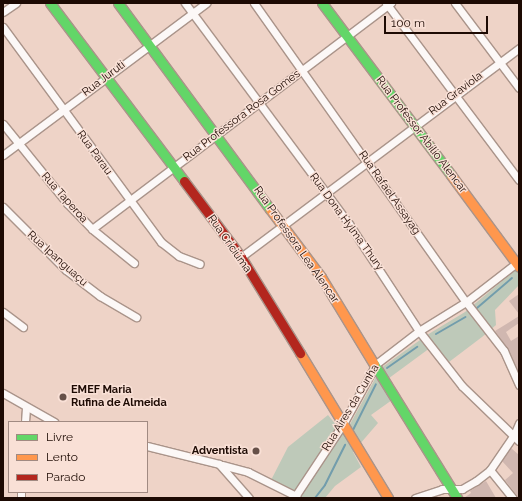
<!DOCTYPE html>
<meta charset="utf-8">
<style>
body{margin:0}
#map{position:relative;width:522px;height:501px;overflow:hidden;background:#eed3c7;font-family:Raleway,sans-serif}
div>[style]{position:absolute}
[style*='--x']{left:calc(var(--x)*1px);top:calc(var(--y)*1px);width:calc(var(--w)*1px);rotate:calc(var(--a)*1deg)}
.green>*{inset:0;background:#bec9b9}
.stream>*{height:2px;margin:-1px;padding:0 1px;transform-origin:1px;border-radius:1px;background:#729dac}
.building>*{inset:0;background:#d0b7b0}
.roads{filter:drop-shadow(1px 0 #aa948a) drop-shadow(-1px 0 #aa948a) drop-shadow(0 1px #aa948a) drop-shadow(0 -1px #aa948a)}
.street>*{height:7px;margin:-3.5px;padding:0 3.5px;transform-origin:3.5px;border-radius:3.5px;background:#fcf8f7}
.fast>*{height:9px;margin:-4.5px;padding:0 4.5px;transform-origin:4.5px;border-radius:4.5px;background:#63d668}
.slow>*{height:9px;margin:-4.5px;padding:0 4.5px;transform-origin:4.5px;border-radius:4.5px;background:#ff974d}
.jam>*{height:9px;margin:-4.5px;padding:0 4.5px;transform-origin:4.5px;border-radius:4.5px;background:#b3261e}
.dots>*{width:11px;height:11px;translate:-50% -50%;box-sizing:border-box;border:2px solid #f9e0d6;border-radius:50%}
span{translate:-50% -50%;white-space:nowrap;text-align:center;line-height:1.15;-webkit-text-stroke:3px #f9e0d6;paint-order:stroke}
.street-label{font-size:11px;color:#1d0a03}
.poi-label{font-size:11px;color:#1d0a03;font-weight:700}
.left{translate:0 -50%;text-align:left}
.right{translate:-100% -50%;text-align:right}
.frame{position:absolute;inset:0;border:4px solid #1d0a03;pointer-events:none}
.legend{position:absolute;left:8px;top:421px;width:140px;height:72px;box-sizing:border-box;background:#f9e0d6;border:1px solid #a18a82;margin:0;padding:5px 7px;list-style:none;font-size:12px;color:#1d0a03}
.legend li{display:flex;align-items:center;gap:8px;height:20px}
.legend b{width:20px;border:1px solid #a18a82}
.scale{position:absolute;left:384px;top:16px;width:104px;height:18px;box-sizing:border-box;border:2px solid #1d0a03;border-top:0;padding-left:5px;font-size:12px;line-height:14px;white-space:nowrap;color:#1d0a03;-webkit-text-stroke:3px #f9e0d6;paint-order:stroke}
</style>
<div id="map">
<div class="green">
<i style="clip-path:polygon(519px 267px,519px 285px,495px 310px,496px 325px,482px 337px,449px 362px,434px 345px,381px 384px,392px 400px,371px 415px,378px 423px,353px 452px,361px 467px,335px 486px,325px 498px,305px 498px,268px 486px,288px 447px,328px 415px,337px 426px,349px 426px,381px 368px,427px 335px,465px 312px)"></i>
</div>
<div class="stream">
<i style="--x:477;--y:308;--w:46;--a:-40.6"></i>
<i style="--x:436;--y:334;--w:34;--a:-30"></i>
<i style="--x:387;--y:368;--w:37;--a:-35"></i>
<i style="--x:353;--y:430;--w:51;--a:-63.4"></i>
<i style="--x:315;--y:498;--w:16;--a:-52"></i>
<i style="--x:325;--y:485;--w:45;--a:-63.4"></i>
</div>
<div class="building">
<i style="clip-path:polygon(519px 294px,519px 314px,509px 301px)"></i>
<i style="clip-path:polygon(519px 316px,519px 323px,506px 332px,511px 341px,519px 336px,519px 373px,508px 349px,495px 331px)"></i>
<i style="clip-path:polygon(511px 448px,519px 455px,519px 498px,505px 480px,513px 473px,502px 461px)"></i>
<i style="clip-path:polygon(486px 481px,496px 498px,464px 498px,471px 493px,470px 491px)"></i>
</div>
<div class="roads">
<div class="street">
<i style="--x:185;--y:3;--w:275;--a:53.4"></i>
<i style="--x:349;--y:224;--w:128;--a:56.8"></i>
<i style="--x:419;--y:331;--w:70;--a:52"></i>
<i style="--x:462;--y:386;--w:79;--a:44"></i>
<i style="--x:254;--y:3;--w:367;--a:54.7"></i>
<i style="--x:466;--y:302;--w:62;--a:52.2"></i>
<i style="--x:504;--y:351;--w:37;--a:66"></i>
<i style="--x:386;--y:3;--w:221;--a:53.1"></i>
<i style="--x:455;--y:3;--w:106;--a:53"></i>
<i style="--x:3;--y:12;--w:16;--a:-35"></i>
<i style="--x:3;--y:27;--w:267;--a:53.7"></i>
<i style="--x:161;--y:242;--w:23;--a:38"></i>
<i style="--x:179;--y:256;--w:22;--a:21"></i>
<i style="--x:3;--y:124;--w:102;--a:51"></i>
<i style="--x:67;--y:203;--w:36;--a:46"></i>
<i style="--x:92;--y:229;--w:54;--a:39"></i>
<i style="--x:3;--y:155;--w:254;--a:-36.8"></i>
<i style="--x:3;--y:207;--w:89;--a:45"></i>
<i style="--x:66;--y:270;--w:43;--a:37.4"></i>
<i style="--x:100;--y:296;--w:42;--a:30.3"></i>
<i style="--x:92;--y:229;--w:375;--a:-37.1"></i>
<i style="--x:241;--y:257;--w:348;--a:-36.9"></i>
<i style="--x:3;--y:312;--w:25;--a:37"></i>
<i style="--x:3;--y:393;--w:59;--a:29.6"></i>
<i style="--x:25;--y:422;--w:15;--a:-86"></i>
<i style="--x:147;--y:446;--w:74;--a:14"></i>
<i style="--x:219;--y:464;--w:45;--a:48.6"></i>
<i style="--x:222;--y:465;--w:27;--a:15"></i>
<i style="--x:248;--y:472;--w:54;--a:26.6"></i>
<i style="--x:490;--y:470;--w:36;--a:51"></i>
<i style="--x:21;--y:498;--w:6;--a:-90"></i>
<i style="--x:294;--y:498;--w:89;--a:-56.5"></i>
<i style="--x:343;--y:424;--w:68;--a:-61.2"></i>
<i style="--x:376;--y:364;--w:54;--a:-37.5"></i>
<i style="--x:419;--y:331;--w:55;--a:-31.7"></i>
<i style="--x:466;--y:302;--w:67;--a:-37.7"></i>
<i style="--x:415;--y:498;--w:28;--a:-18"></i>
<i style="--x:442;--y:489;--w:20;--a:0"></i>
<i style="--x:462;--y:489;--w:16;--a:-30"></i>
<i style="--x:476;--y:481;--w:18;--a:-38"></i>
<i style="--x:490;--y:470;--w:42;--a:-55.6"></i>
<i style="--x:514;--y:435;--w:13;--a:-67"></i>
</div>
<div class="fast">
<i style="--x:50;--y:3;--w:223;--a:53"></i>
<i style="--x:118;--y:3;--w:256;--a:53.6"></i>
<i style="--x:322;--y:3;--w:215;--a:53.1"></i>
<i style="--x:374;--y:364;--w:158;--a:58.2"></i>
</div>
<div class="slow">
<i style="--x:451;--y:175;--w:114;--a:53.5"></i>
<i style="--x:270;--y:209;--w:85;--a:53.1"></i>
<i style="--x:321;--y:277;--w:102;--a:58.7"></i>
<i style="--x:300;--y:353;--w:170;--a:58.7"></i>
</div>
<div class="jam">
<i style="--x:184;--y:181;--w:95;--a:53.1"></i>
<i style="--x:241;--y:257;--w:113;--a:58.4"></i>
</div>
</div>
<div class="dots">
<i style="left:63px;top:397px;background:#665048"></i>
<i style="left:256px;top:451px;background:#665048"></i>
</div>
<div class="street-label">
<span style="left:104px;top:79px;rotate:-37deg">Rua Juruti</span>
<span style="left:456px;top:94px;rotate:-37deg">Rua Graviola</span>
<span style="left:242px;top:116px;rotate:-37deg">Rua Professora Rosa Gomes</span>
<span style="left:421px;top:135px;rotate:53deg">Rua Professor Abílio Alencar</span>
<span style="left:94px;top:153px;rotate:54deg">Rua Parau</span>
<span style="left:389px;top:193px;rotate:55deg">Rua Rafael Assayag</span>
<span style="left:64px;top:198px;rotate:48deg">Rua Taperoa</span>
<span style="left:346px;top:222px;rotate:54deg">Rua Dona Hylma Thury</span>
<span style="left:229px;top:244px;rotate:55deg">Rua Criciúma</span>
<span style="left:296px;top:245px;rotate:55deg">Rua Professora Lea Alencar</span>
<span style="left:57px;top:259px;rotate:42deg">Rua Ipanguaçu</span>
<span style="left:351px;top:408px;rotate:-59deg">Rua Aires da Cunha</span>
</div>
<div class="poi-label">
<span class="left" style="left:71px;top:397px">EMEF Maria<br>Rufina de Almeida</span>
<span class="right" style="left:248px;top:451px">Adventista</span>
</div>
<div class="frame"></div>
<ul class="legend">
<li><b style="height:5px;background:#63d668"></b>Livre</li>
<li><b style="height:5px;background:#ff974d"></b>Lento</li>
<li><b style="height:5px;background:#b3261e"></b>Parado</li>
</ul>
<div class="scale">100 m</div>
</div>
